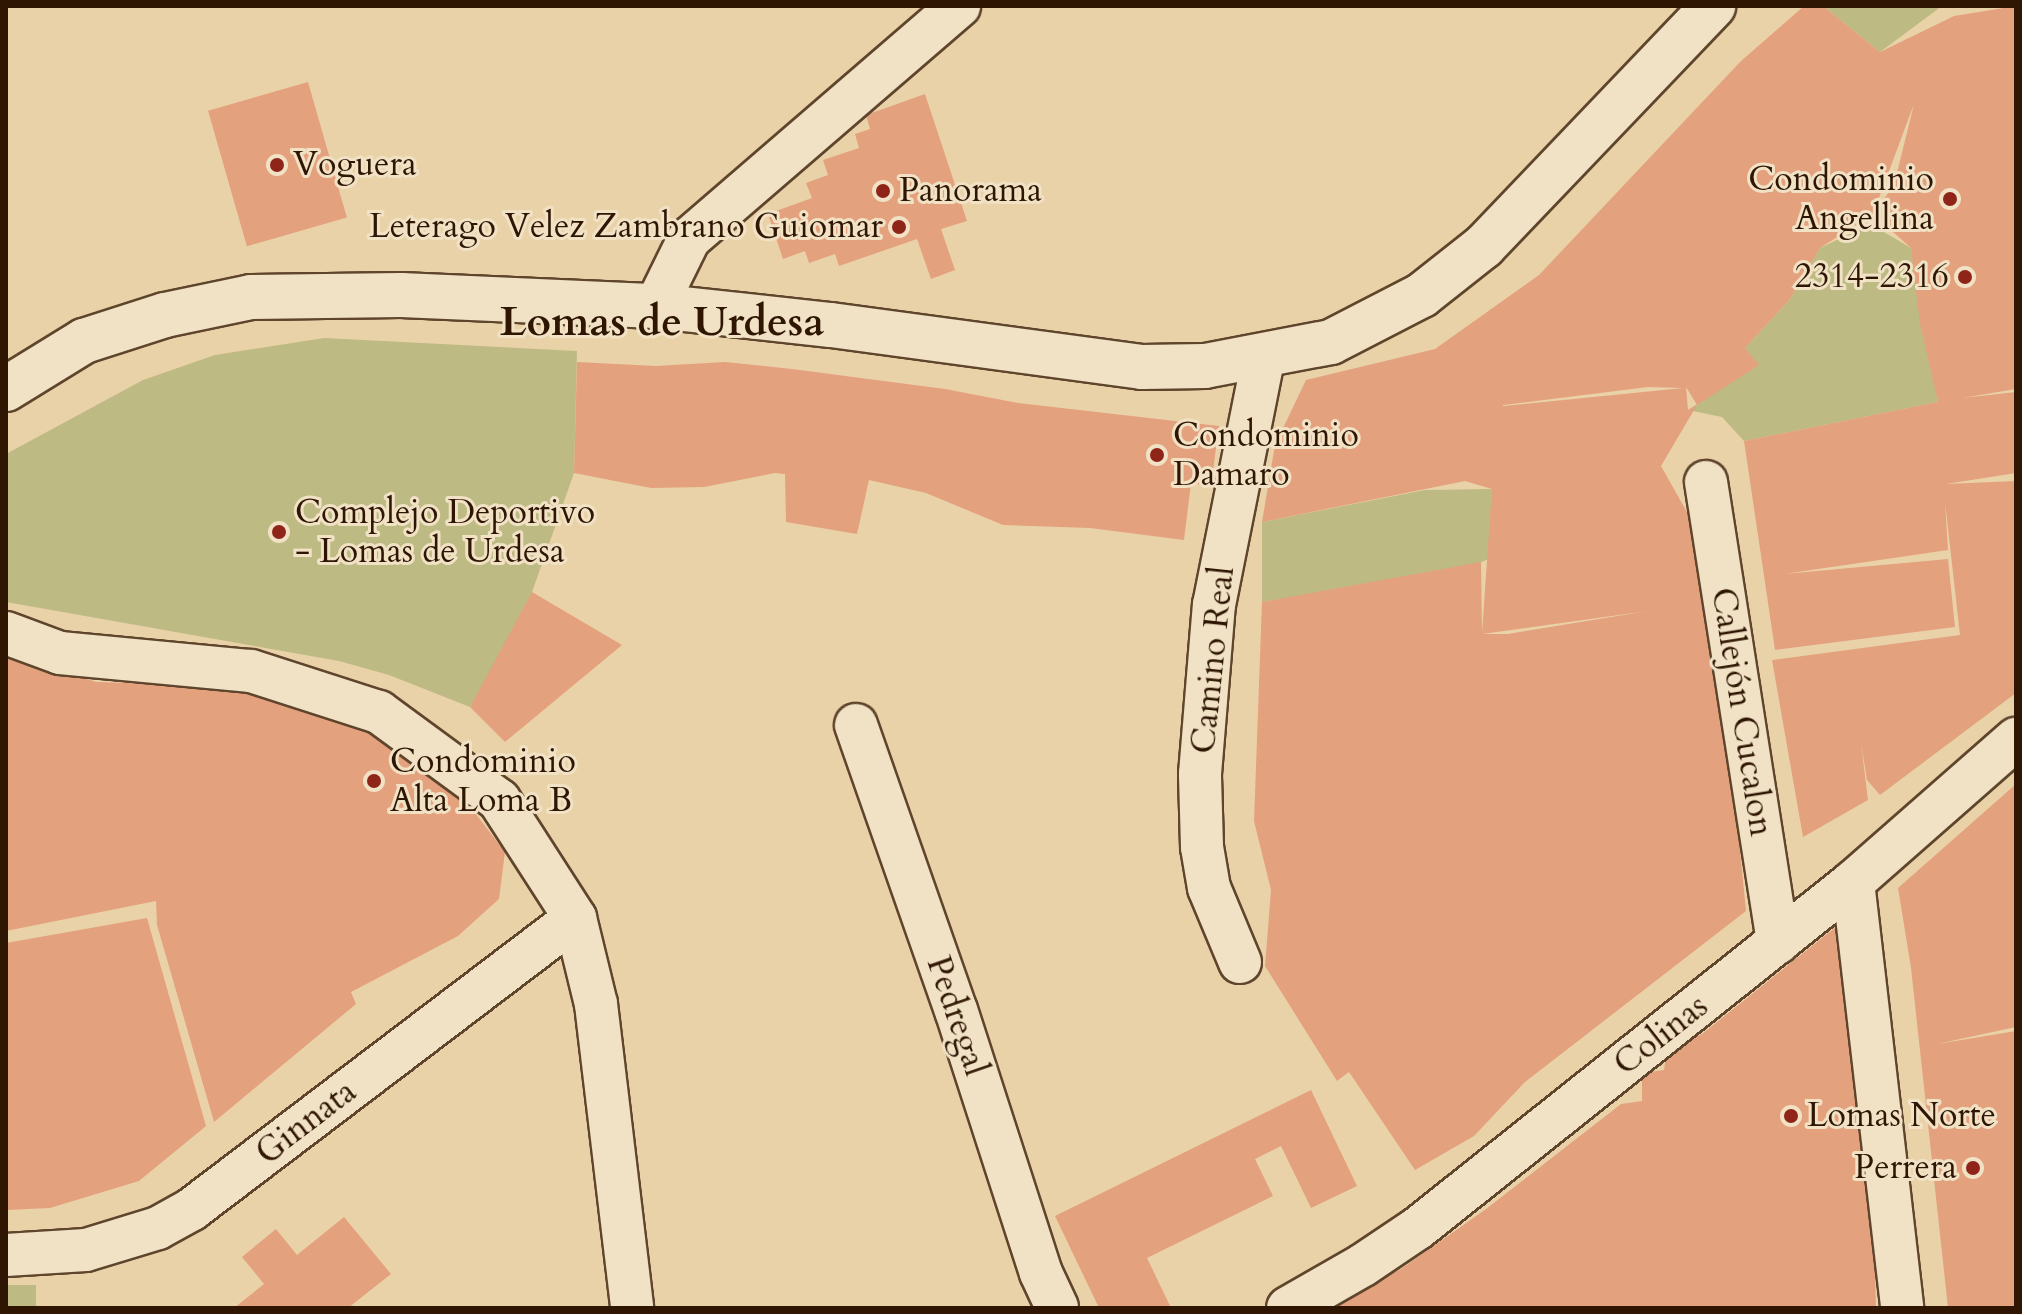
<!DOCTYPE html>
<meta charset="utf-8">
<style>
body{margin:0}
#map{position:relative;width:2022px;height:1314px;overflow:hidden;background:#ead2a8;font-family:Cardo,serif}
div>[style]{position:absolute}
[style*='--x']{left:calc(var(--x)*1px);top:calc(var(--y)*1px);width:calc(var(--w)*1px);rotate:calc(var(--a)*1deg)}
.green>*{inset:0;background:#beba83;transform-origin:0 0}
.building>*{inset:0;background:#e4a17e;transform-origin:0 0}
.roads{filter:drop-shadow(2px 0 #5e452c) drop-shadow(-2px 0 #5e452c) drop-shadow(0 2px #5e452c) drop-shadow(0 -2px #5e452c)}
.minor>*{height:42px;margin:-21px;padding:0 21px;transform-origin:21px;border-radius:21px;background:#f1e2c6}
.tertiary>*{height:44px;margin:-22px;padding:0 22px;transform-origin:22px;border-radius:22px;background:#f1e2c6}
.dots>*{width:22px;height:22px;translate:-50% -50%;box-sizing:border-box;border:4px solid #f1e2c6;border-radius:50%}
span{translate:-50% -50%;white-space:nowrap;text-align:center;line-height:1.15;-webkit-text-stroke:6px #f1e2c6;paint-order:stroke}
.poi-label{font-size:34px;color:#2f1603}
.left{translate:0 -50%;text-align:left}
.right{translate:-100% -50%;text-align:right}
.street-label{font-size:34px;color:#2f1603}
.district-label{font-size:42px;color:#2f1603;font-weight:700}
.frame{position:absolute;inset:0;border:8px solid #2f1603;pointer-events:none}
</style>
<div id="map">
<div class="green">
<i style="clip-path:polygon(1823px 6px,1942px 6px,1880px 52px)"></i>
<i style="clip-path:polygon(1870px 224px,1911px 248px,1938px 402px,1744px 441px,1722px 417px,1688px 410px,1758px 365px,1745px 348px,1790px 299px,1820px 248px)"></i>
<i style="clip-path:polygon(324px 338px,577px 351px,574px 473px,524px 615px,470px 707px,389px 675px,339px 661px,6px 602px,6px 454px,143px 380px,215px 355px)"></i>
<i style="clip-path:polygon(1492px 489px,1489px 559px,1463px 569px,1262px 602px,1262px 522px,1425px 490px)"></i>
<i style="left:36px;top:1285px;width:23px;height:30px;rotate:90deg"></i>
</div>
<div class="building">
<i style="clip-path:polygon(evenodd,1804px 6px,1823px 6px,1880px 52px,1954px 16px,2016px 6px,2016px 389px,1962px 398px,2016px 392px,2016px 473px,1946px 484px,2016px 481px,2016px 693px,1880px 795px,1867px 780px,1861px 743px,1868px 800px,1803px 837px,1772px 660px,1960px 635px,1945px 502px,1948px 550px,1784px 574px,1948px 559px,1955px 627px,1775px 650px,1744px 441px,1938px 402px,1920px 324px,1911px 248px,1873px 214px,1820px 248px,1790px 299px,1745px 348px,1759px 365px,1697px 405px,1686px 387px,1688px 410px,1697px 405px,1661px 466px,1696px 528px,1729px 739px,1746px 911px,1525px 1082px,1474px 1136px,1415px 1170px,1349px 1072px,1337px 1081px,1265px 966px,1271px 890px,1254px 821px,1262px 602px,1481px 562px,1482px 633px,1492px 489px,1465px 481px,1262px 522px,1275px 445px,1306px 380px,1435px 349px,1539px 275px,1741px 61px,1804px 6px,1914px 104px,1894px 185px,1873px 214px,1914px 104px,1804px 6px,1648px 387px,1683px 388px,1503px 406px,1503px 405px,1648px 387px,1804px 6px,1648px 611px,1508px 634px,1482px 634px,1648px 611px)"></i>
<i style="left:308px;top:82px;width:141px;height:104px;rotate:74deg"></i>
<i style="clip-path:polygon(925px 94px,967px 221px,941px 229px,955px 270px,931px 279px,917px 239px,839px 266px,835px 254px,809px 263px,805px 251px,783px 259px,768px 214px,812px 198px,806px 183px,828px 175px,823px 160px,859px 148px,855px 134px,870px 129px,866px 115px)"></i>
<i style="clip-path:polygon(577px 362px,656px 366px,725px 362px,792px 369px,945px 389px,1018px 403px,1219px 426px,1211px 486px,1191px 483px,1184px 540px,1090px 528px,1003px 525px,926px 493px,869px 480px,857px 534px,786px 522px,785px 474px,775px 473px,704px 487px,651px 488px,574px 473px)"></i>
<i style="clip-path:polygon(532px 592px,622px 645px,505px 742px,470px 707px)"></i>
<i style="clip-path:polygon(6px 651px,96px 682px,248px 687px,373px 723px,466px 801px,505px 852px,499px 899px,458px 936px,351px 992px,356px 1004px,214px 1122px,157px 925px,156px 901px,6px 931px)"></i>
<i style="clip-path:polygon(2016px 784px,2016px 1027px,1937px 1044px,2016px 1031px,2016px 1308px,1948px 1308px,1911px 968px,1898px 888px)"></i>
<i style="clip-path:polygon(147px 918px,206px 1126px,139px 1181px,50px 1208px,6px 1210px,6px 943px)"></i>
<i style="clip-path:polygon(1842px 922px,1873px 1179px,1876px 1308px,1323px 1308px,1401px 1269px,1486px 1209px,1621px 1104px,1642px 1101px,1642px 1073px,1664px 1070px,1667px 1048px,1702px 1034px)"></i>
<i style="clip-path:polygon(1311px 1090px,1357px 1186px,1311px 1208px,1281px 1146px,1255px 1159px,1273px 1196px,1147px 1258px,1171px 1308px,1099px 1308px,1055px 1216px)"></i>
<i style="clip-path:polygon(344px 1217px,391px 1274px,348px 1308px,234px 1308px,264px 1284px,242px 1257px,276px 1229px,297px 1255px)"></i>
</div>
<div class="roads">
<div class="minor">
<i style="--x:656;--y:306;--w:75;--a:-63.8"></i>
<i style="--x:689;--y:239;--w:357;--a:-40.8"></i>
<i style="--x:1706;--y:482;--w:466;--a:81.1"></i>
<i style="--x:6;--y:633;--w:58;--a:20.3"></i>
<i style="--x:60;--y:653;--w:192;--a:5.4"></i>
<i style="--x:251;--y:671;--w:134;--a:17.8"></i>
<i style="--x:379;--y:712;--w:149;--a:36.3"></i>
<i style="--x:499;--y:800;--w:140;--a:57.2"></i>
<i style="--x:575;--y:918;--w:89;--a:76.3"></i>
<i style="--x:596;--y:1004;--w:306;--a:83.2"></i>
<i style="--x:856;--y:725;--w:302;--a:70.7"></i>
<i style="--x:956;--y:1010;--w:276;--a:72.1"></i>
<i style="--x:1041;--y:1273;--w:38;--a:65"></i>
<i style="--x:1853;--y:882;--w:429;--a:83.4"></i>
<i style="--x:1240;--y:962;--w:80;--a:-112.7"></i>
<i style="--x:1209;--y:888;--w:42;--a:-99.7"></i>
<i style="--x:1202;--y:847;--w:73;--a:-91.6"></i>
<i style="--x:1200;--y:774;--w:170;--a:-85.3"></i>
<i style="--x:1214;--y:605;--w:255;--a:-78.7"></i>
<i style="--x:6;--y:1255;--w:80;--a:-3.6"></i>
<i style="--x:86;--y:1250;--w:75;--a:-17"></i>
<i style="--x:158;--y:1228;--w:39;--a:-29"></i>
<i style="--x:192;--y:1209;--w:481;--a:-37.2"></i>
<i style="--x:1288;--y:1308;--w:86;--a:-29.8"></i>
<i style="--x:1363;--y:1265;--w:66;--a:-33.9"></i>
<i style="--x:1418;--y:1228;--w:556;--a:-38.5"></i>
<i style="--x:1853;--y:882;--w:217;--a:-41.3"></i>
</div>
<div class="tertiary">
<i style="--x:6;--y:389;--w:92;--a:-31.6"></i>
<i style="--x:84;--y:341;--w:85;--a:-17.8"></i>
<i style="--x:165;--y:315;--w:88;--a:-11.8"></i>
<i style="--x:251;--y:297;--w:150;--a:-0.8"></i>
<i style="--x:401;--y:295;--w:255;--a:2.5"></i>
<i style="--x:656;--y:306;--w:176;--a:6.2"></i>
<i style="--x:831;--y:325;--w:314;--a:7.7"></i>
<i style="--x:1142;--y:367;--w:63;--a:-0.9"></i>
<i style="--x:1205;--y:366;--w:128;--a:-10.8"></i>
<i style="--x:1331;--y:342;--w:102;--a:-27.3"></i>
<i style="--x:1422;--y:295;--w:79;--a:-38.3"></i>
<i style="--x:1484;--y:246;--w:332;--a:-46.3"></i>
</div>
</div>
<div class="dots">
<i style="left:277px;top:165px;background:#8f2418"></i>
<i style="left:883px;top:191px;background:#8f2418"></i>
<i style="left:1950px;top:199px;background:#8f2418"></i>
<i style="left:899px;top:227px;background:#8f2418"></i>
<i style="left:1965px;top:277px;background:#8f2418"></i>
<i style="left:1157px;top:455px;background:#8f2418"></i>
<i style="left:279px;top:532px;background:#8f2418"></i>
<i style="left:374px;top:781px;background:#8f2418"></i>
<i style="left:1791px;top:1116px;background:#8f2418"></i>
<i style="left:1973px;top:1168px;background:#8f2418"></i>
</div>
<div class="poi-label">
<span class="left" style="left:293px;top:165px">Voguera</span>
<span class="right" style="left:1934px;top:199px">Condominio<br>Angellina</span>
<span class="left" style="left:899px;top:191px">Panorama</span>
<span class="right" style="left:883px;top:227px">Leterago Velez Zambrano Guiomar</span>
<span class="right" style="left:1949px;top:277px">2314-2316</span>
<span class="left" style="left:1173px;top:455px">Condominio<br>Damaro</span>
<span class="left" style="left:295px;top:532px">Complejo Deportivo<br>- Lomas de Urdesa</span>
<span class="left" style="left:390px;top:781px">Condominio<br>Alta Loma B</span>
<span class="left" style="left:1807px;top:1116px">Lomas Norte</span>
<span class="right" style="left:1957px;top:1168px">Perrera</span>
</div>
<div class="street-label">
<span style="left:1213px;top:660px;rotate:-84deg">Camino Real</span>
<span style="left:1742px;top:712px;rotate:81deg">Callejón Cucalon</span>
<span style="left:957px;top:1016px;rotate:71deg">Pedregal</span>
<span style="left:1661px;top:1035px;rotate:-38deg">Colinas</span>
<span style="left:306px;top:1122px;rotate:-37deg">Ginnata</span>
</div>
<div class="district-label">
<span style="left:662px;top:322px">Lomas de Urdesa</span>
</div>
<div class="frame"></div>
</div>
